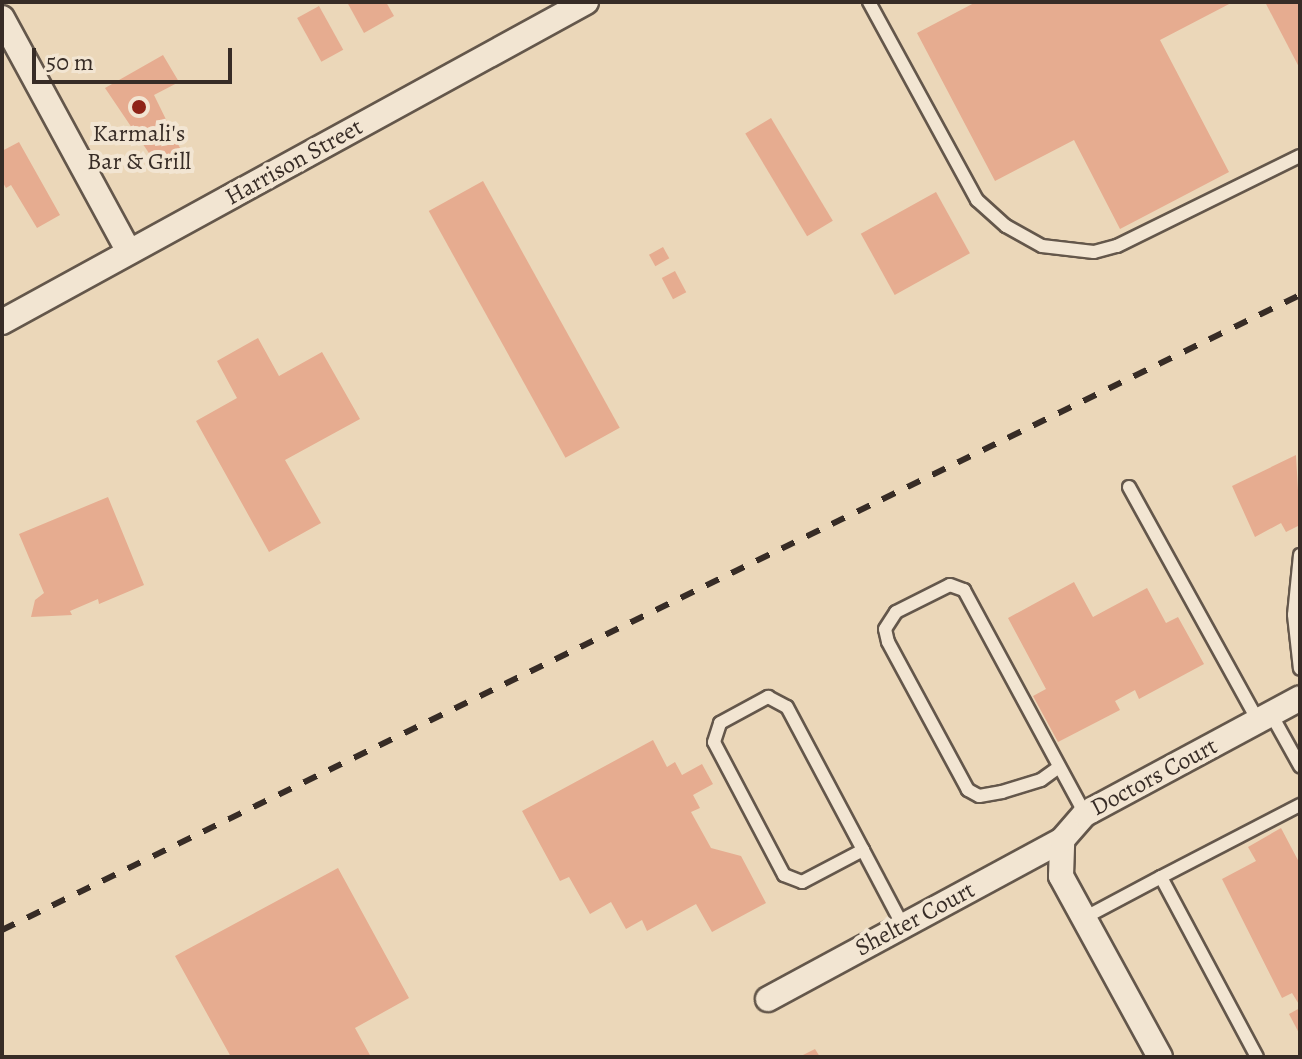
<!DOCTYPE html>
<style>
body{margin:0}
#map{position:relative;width:1302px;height:1059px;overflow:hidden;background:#ebd7b9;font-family:Alegreya,serif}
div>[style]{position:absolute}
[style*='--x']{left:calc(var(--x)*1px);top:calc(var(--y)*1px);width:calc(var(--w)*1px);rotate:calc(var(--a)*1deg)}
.building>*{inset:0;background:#e6ac90;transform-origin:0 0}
.roads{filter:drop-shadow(2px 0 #64574b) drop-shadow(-2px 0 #64574b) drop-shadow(0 2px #64574b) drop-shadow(0 -2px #64574b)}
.service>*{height:12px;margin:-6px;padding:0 6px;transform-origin:6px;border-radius:6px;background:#f2e5d2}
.minor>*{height:24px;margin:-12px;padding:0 12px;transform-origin:12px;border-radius:12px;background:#f2e5d2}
.rail>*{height:6px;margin-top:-3px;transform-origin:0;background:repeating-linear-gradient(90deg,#372c26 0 14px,transparent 0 28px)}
.dots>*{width:22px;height:22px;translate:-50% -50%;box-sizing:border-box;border:4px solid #f2e5d2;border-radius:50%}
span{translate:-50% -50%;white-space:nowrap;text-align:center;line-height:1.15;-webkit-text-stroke:8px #f2e5d2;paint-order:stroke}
.poi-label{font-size:24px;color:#372c26}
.street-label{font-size:24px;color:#372c26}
.frame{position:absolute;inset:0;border:4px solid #372c26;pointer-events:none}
.scale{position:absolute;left:32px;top:48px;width:200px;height:36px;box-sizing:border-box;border:4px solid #372c26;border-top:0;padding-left:10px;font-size:24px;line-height:28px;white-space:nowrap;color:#372c26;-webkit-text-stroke:6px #f2e5d2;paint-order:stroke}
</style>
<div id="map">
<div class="building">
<i style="clip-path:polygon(347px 2px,386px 2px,394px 16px,364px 33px)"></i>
<i style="clip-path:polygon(976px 2px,1233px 2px,1160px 40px,1229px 172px,1120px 229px,1074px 140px,995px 181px,917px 33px)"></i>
<i style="clip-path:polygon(1265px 2px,1300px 2px,1300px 69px)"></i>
<i style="left:319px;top:6px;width:50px;height:25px;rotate:61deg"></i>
<i style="clip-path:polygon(163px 55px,179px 82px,154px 95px,180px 148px,155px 162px,105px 88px)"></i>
<i style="left:771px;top:118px;width:120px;height:30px;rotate:59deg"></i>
<i style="clip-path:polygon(19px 142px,60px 215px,37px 228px,11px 185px,6px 188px,2px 181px,2px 151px)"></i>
<i style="left:483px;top:181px;width:282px;height:62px;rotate:61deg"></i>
<i style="left:936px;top:192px;width:70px;height:86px;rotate:61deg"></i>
<i style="left:663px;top:247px;width:13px;height:16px;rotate:61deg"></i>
<i style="left:675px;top:271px;width:24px;height:15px;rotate:62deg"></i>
<i style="clip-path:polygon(258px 338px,279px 376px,322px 352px,360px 419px,285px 460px,321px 523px,269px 552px,196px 421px,237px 398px,217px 361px)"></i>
<i style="clip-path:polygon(1296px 455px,1300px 525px,1286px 532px,1281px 523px,1255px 537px,1232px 486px)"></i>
<i style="clip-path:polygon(108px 497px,144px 585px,99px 604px,98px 599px,70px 611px,72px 615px,31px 617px,35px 600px,44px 593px,19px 534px)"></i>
<i style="clip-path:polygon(1074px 582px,1093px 617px,1147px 588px,1166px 623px,1178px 617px,1204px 664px,1139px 699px,1135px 690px,1115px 701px,1120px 710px,1058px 742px,1033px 696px,1046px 689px,1008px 618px)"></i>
<i style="clip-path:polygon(653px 740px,667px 767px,675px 762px,682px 775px,702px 764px,713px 784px,693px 795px,700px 808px,691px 812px,711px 848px,741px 856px,766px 903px,712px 932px,696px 904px,647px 931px,642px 920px,626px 929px,611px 902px,590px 914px,569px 877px,560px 881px,522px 811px)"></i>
<i style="clip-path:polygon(1281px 828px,1300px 864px,1300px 1006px,1292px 993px,1282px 998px,1222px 879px,1256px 861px,1248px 847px)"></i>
<i style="clip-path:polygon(338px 868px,409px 998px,355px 1028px,371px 1057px,231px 1057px,175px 956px)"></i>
<i style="clip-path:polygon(1300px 1008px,1300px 1035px,1289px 1014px)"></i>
<i style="clip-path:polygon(815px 1049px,820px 1057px,799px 1057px)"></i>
</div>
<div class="roads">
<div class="service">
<i style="--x:869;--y:2;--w:226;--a:61.4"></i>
<i style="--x:977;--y:200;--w:39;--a:42"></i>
<i style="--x:1006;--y:226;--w:41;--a:29.1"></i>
<i style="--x:1042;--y:246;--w:52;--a:6.6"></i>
<i style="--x:1094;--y:252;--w:24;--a:-15"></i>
<i style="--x:1117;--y:246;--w:204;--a:-26.2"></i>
<i style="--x:1129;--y:487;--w:267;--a:61.1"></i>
<i style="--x:1300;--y:555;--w:60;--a:95.7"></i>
<i style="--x:1294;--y:615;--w:54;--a:83.7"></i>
<i style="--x:1271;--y:714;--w:60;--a:60.9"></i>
<i style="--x:1059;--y:767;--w:22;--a:144"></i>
<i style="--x:1041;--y:780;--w:41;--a:162.9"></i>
<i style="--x:1002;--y:792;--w:23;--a:170"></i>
<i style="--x:979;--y:796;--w:13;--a:-151"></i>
<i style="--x:968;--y:790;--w:168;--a:-118.4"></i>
<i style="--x:888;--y:642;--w:13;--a:-103"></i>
<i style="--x:885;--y:629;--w:20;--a:-57"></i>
<i style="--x:896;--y:612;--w:60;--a:-26.6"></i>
<i style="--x:950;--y:585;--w:15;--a:20"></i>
<i style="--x:964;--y:590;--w:255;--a:61.6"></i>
<i style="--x:863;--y:850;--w:69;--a:152.3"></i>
<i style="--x:802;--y:882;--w:19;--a:-159"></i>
<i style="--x:784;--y:875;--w:150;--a:-117.8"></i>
<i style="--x:714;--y:742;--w:20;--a:-72"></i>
<i style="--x:720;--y:723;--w:55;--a:-28.4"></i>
<i style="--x:768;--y:697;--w:21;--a:28"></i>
<i style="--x:787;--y:707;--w:162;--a:62"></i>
<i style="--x:863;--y:850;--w:86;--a:62.2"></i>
<i style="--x:1084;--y:918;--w:87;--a:-28"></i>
<i style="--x:1257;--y:1057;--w:204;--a:-118.1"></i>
<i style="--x:1161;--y:877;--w:157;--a:-27.4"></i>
</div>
<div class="minor">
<i style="--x:2;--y:18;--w:266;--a:61.5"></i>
<i style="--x:2;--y:322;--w:666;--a:-28.72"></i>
<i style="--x:768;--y:999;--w:334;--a:-28.4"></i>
<i style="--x:1160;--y:1057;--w:206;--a:-118.7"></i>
<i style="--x:1061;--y:876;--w:36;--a:-88"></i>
<i style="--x:1062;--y:840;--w:35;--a:-49"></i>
<i style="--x:1085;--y:814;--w:244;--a:-28.3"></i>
</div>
</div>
<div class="rail">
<i style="--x:2;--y:930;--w:1445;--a:-26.07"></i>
</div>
<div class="dots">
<i style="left:139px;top:107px;background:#8f2418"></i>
</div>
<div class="poi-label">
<span style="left:139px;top:148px">Karmali's<br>Bar &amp; Grill</span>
</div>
<div class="street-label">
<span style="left:294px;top:162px;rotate:-29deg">Harrison Street</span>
<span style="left:1154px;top:777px;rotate:-28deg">Doctors Court</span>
<span style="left:915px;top:919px;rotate:-28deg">Shelter Court</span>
</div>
<div class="frame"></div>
<div class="scale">50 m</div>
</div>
